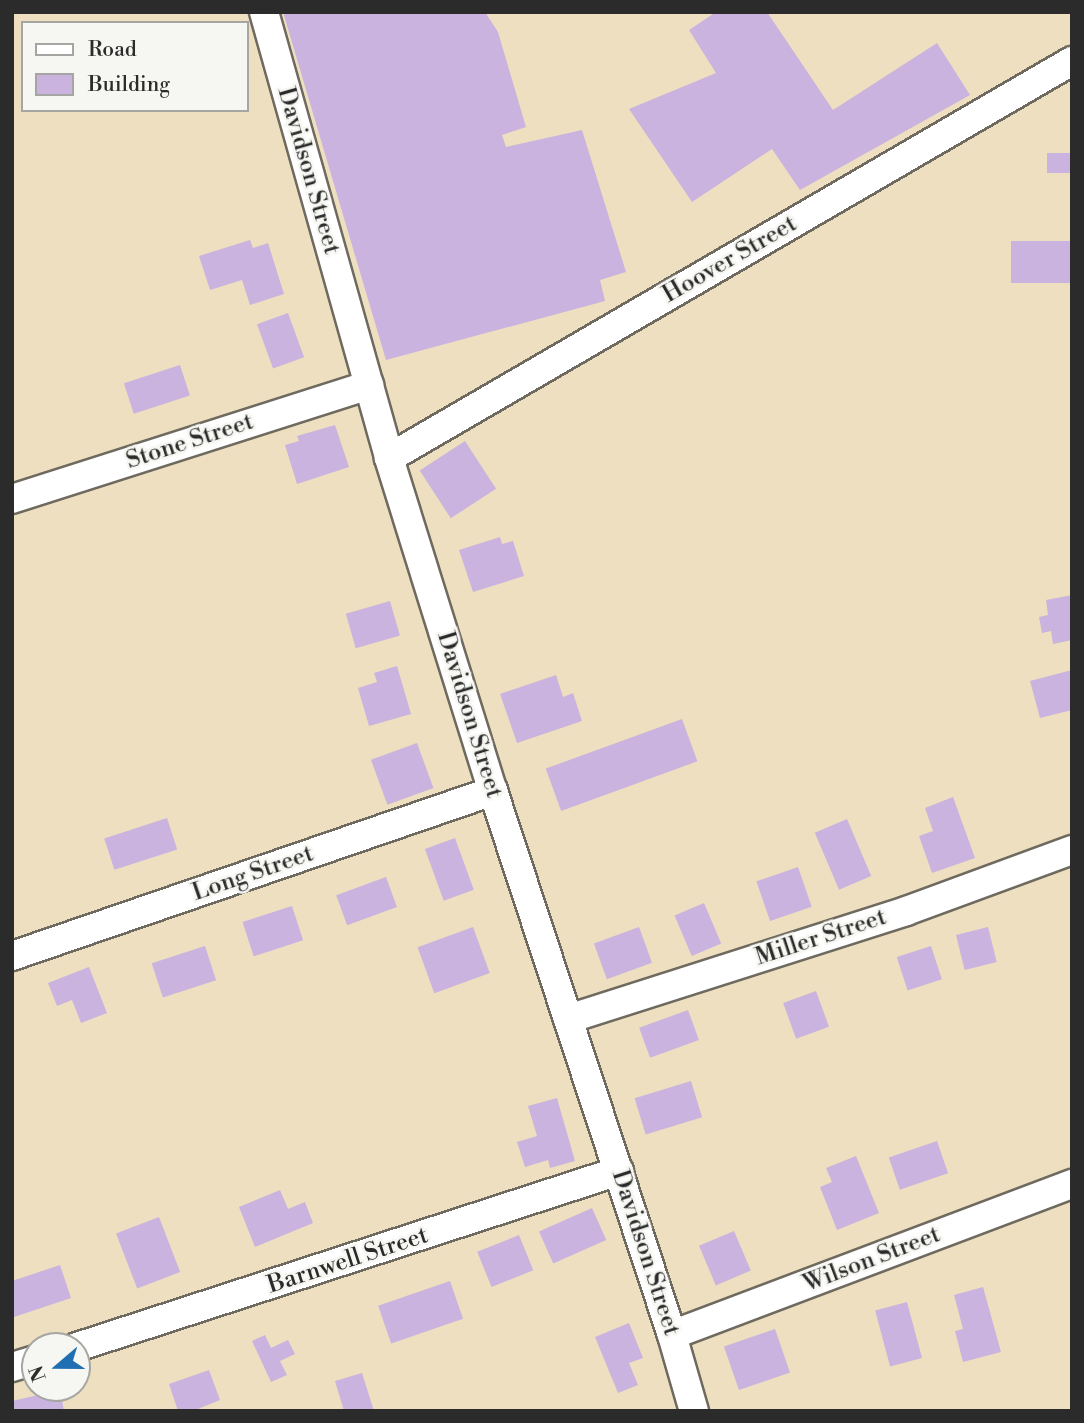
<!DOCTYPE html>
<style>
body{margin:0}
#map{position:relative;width:1084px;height:1423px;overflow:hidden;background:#eddfbf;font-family:"Libre Bodoni",serif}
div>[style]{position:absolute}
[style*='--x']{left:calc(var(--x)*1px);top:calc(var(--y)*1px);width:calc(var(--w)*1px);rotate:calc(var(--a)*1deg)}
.building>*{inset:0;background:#cab3df;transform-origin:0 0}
.roads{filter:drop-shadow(2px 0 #6f6a5f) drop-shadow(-2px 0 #6f6a5f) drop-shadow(0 2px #6f6a5f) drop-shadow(0 -2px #6f6a5f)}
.minor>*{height:28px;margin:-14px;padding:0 14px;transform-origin:14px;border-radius:14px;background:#fff}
span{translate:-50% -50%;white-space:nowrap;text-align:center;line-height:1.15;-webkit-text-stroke:5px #f6f6f2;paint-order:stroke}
.street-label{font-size:24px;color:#2b2b2b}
.frame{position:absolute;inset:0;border:14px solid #2b2b2b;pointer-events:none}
.legend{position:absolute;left:21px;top:21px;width:228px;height:91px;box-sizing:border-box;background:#f6f6f2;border:2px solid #a5a5a2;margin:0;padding:9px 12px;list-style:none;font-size:21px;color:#2b2b2b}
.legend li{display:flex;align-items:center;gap:14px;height:35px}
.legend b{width:35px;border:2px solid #a5a5a2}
.north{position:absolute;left:21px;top:1332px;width:70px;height:70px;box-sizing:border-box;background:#f6f6f2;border:2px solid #a5a5a2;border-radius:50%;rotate:250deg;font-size:19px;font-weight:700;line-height:28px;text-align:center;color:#2b2b2b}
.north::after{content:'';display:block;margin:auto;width:24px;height:32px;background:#1f6fb2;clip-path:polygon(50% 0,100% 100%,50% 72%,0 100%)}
</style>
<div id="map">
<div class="building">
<i style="clip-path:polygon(283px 12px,485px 12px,498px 32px,526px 127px,502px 135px,506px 147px,582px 130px,626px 272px,600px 280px,605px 301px,386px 360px)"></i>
<i style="clip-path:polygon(716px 12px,767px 12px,833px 110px,937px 43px,970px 95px,800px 190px,772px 149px,692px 202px,629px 109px,716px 73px,689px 30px)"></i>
<i style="left:1072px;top:153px;width:20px;height:25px;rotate:90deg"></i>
<i style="clip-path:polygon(250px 240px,253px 248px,268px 243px,284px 294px,250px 305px,242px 280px,210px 290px,199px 256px)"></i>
<i style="left:1072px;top:241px;width:42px;height:61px;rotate:90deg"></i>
<i style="left:288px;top:313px;width:47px;height:33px;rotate:70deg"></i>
<i style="left:180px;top:365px;width:32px;height:59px;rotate:72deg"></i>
<i style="clip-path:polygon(335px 425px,349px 467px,297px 484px,285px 445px,299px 441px,297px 436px)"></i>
<i style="left:465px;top:441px;width:57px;height:54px;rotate:57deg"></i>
<i style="clip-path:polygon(500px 537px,502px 544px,513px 541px,524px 576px,473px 592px,459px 550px)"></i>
<i style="clip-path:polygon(1072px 595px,1072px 640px,1053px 644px,1051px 631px,1042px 633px,1039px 617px,1048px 615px,1046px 600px)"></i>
<i style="left:390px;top:601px;width:36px;height:46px;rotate:74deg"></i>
<i style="clip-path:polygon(397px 666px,411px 714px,369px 726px,358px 688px,377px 682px,374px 673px)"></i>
<i style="clip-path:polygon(1072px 670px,1072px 710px,1040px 718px,1030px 681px)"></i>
<i style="clip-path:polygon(556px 675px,563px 697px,573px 693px,582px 721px,517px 743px,500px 694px)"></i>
<i style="left:682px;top:719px;width:45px;height:145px;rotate:70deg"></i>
<i style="left:417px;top:743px;width:48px;height:49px;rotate:70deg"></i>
<i style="clip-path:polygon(953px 797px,975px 858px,932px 873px,919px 836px,933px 831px,925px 808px)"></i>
<i style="left:167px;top:818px;width:33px;height:66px;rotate:72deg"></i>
<i style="left:847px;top:819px;width:62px;height:35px;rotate:67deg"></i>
<i style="left:455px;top:838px;width:55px;height:32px;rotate:70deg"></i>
<i style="left:798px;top:867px;width:42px;height:44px;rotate:71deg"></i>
<i style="left:386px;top:877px;width:32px;height:53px;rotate:70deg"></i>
<i style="left:704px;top:903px;width:44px;height:32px;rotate:67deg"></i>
<i style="left:292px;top:906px;width:36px;height:52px;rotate:72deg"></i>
<i style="left:473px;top:927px;width:49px;height:59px;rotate:70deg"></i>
<i style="left:639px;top:927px;width:38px;height:48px;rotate:70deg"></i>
<i style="left:988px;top:927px;width:36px;height:33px;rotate:76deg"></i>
<i style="left:205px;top:946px;width:36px;height:56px;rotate:72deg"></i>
<i style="left:931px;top:946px;width:35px;height:36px;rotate:72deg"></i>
<i style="clip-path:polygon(89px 967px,107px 1013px,81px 1023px,72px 1000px,57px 1006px,48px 983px)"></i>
<i style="left:816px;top:991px;width:38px;height:35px;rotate:70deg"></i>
<i style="left:688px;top:1010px;width:32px;height:52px;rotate:70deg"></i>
<i style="left:691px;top:1081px;width:38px;height:59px;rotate:73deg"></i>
<i style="clip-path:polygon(557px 1098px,575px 1161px,550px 1168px,548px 1160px,525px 1167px,517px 1142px,537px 1136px,528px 1106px)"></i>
<i style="left:937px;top:1141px;width:34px;height:51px;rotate:71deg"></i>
<i style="clip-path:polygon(856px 1156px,879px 1213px,837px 1230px,820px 1187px,832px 1182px,826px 1168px)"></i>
<i style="clip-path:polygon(280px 1190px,288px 1209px,305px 1202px,313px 1223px,255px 1247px,239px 1207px)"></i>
<i style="left:592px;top:1208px;width:35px;height:58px;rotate:66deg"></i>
<i style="left:159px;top:1217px;width:59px;height:46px;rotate:69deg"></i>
<i style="left:734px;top:1231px;width:43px;height:38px;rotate:67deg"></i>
<i style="left:519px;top:1235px;width:38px;height:45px;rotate:68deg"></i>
<i style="clip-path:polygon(60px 1265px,71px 1298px,14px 1317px,12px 1281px)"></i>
<i style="left:450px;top:1281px;width:40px;height:76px;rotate:71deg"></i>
<i style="clip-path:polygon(983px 1287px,1001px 1352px,963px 1362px,955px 1331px,963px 1329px,954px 1295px)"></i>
<i style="left:907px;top:1302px;width:58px;height:33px;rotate:75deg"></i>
<i style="clip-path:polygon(629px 1323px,643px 1358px,629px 1363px,638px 1385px,618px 1393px,595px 1337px)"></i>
<i style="left:775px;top:1329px;width:46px;height:54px;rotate:71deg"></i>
<i style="clip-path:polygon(265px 1335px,271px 1348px,288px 1340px,295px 1354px,280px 1361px,287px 1375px,271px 1382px,252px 1341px)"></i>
<i style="clip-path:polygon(209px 1370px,220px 1400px,193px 1411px,178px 1411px,169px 1384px)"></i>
<i style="clip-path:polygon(362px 1373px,374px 1411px,344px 1411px,335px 1381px)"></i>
<i style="clip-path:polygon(60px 1390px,64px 1411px,12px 1411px,12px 1401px)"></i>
</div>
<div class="roads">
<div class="minor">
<i style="--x:264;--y:12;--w:463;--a:74.3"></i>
<i style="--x:389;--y:458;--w:349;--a:72.7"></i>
<i style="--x:493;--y:791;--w:573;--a:71.79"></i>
<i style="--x:672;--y:1335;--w:79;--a:73.9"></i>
<i style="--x:389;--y:458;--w:790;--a:-30.17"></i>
<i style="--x:12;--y:499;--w:375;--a:-17.7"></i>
<i style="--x:12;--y:956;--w:509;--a:-18.93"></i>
<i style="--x:568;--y:1019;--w:355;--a:-17.7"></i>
<i style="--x:906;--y:911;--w:177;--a:-20.2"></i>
<i style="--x:672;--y:1335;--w:428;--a:-20.7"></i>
<i style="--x:77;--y:1347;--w:570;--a:-17.99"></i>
<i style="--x:12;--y:1367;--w:24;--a:-17"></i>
</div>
</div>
<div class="street-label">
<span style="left:308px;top:171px;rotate:74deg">Davidson Street</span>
<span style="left:730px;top:260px;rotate:-30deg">Hoover Street</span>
<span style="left:190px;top:442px;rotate:-18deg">Stone Street</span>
<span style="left:469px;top:715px;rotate:73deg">Davidson Street</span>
<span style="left:253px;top:874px;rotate:-19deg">Long Street</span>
<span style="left:821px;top:938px;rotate:-18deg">Miller Street</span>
<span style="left:645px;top:1253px;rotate:72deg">Davidson Street</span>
<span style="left:872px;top:1260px;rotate:-21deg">Wilson Street</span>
<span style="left:348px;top:1261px;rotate:-18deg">Barnwell Street</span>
</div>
<div class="frame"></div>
<ul class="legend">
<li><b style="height:9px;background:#fff"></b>Road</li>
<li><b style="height:19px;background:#cab3df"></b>Building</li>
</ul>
<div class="north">N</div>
</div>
